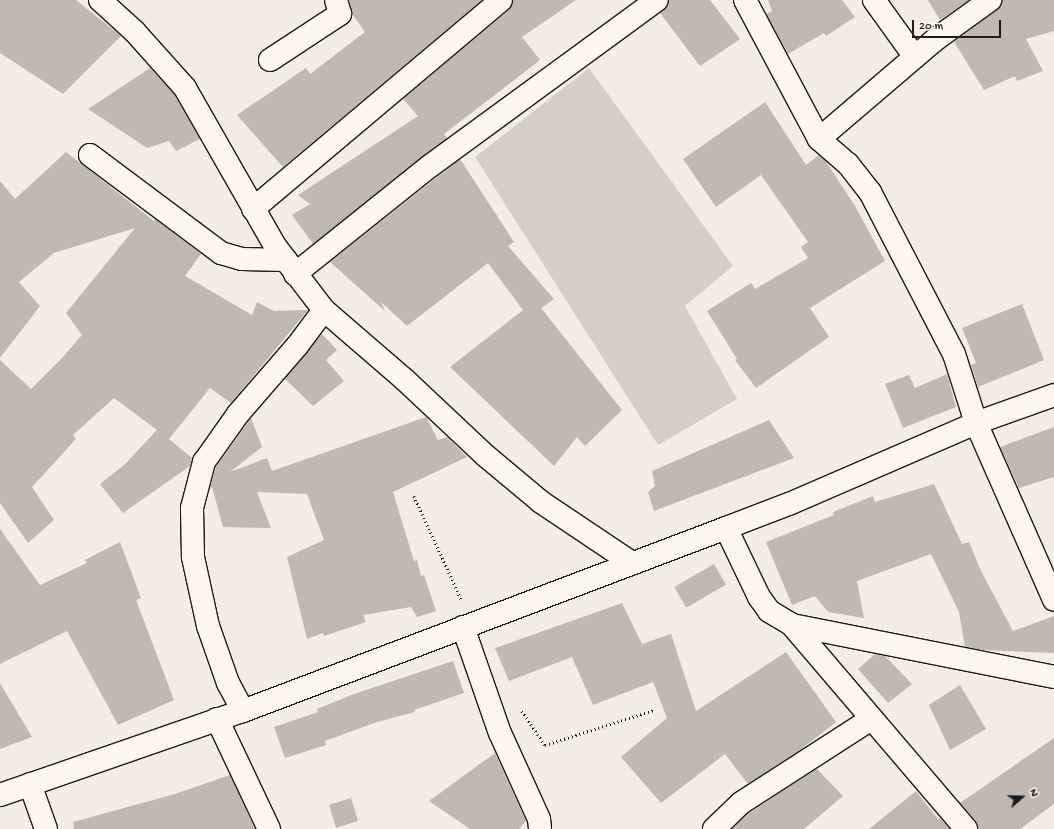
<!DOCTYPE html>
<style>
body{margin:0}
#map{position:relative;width:1054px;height:829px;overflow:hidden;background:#f2eee4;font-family:"Gochi Hand",sans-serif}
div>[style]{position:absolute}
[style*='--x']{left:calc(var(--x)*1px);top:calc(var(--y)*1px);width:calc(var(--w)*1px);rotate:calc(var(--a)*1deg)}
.green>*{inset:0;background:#d2cfc6}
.building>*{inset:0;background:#bdbab1;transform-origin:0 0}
.path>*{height:2.5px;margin-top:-1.25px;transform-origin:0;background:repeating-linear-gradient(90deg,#1c1c1c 0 1px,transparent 0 4px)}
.roads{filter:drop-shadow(1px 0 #1c1c1c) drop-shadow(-1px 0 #1c1c1c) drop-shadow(0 1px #1c1c1c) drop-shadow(0 -1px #1c1c1c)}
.minor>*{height:22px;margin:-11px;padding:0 11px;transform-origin:11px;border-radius:11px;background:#fbf7ec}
.tertiary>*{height:22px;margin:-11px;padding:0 11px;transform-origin:11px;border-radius:11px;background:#fbf7ec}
span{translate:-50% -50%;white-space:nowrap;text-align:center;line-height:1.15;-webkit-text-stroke:3px #fbf7ec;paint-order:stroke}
.north{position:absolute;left:1002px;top:777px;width:40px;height:40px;-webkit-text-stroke:3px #fbf7ec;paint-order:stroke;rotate:70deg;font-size:11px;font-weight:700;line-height:16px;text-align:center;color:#1c1c1c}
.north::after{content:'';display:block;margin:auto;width:14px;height:18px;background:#1c1c1c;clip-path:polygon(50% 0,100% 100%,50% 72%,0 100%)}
.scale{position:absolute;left:912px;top:20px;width:89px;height:18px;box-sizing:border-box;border:2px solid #1c1c1c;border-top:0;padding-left:5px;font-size:12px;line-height:14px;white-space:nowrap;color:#1c1c1c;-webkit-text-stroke:3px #fbf7ec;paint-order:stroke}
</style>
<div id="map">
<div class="green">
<i style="clip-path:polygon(589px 68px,733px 266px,685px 306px,737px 399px,658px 445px,475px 157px)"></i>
</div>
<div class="building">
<i style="clip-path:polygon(0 0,76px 0,121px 36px,63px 94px,0 53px)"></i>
<i style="clip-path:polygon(349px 0,482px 0,283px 167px,237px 115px,306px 68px,310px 74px,365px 32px,352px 14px)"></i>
<i style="clip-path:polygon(513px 0,576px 0,522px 37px,540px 60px,444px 134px,447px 138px,313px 244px,292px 215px,310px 204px,298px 195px,418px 116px,403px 99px,509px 10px)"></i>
<i style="clip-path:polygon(669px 0,710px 0,740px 39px,700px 66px,660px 13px,668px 5px)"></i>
<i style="clip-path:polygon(768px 0,842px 0,855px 17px,826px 36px,824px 33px,788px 54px,766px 14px,772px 11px)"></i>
<i style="clip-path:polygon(928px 0,969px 0,940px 20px)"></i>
<i style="clip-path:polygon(1002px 0,1054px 0,1054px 31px,1026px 39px,1043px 71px,1017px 81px,1015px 76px,984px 90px,954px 42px,997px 10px)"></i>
<i style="clip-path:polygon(150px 68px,175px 95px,200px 139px,176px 151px,169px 141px,147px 148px,88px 109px)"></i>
<i style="clip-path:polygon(765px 102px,806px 165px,819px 155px,825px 160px,855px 206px,885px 261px,810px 308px,829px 337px,756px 388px,735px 360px,737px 359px,707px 311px,751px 283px,755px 289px,808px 258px,801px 247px,808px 242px,761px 175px,716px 207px,683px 159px)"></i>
<i style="clip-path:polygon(66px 152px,154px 221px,155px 219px,201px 254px,185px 276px,252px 315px,257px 302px,274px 311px,308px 310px,231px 403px,210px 388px,169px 439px,192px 458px,190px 466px,123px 513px,100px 484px,124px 465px,157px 430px,114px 398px,73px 435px,76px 439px,32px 487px,54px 520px,28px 543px,0 503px,0 360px,31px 389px,62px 358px,82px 335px,66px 313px,135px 228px,54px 253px,19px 282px,40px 306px,0 358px,0 181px,15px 199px)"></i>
<i style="clip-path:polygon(460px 159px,514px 242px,508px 246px,554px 299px,541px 308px,622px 410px,585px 446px,577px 437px,554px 466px,450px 367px,523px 310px,488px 263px,407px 326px,381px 302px,385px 311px,330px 262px)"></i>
<i style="clip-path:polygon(1022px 304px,1044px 360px,978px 387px,971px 365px,976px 363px,962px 328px)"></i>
<i style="clip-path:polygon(322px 334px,337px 350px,326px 360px,344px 381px,313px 406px,285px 379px)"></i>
<i style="clip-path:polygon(947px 374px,956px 407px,903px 428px,885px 384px,909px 375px,915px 388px)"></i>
<i style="clip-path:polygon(426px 417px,438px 440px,447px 437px,467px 457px,393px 492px,414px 561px,417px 560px,421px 576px,424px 575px,436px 611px,417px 617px,411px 607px,363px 615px,366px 622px,324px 636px,323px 633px,307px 639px,287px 557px,324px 540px,307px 494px,257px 492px,271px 528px,223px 527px,212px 487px,210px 489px,216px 467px,251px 418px,262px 447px,230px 472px,267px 458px,272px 471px)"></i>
<i style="clip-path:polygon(769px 420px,794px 458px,654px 511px,648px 492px,655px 486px,652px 471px)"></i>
<i style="clip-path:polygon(1054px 427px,1054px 477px,1019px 488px,1000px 447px)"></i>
<i style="clip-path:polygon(934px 484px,962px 544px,969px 542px,981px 571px,1013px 631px,1054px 616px,1054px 653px,983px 650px,965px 647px,959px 612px,931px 554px,857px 581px,864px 618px,828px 612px,815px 596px,792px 605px,766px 542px,834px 515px,833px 512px,873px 496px,875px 502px)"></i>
<i style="clip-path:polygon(0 529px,40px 585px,87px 563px,85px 560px,120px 542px,141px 598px,136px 600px,174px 700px,118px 725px,67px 631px,0 664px)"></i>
<i style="left:714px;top:564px;width:24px;height:46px;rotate:60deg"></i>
<i style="clip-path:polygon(622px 603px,642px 644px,671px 634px,696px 711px,786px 652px,836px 722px,800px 750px,748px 784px,725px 754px,661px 803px,621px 757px,667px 718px,653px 682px,593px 705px,572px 657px,509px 681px,495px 648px)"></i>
<i style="clip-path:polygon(875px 654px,885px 656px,912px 684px,888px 703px,858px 669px)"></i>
<i style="clip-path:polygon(453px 661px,464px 693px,414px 710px,415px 712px,377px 722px,325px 741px,326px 745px,285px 758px,274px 727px,318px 712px,317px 709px,354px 694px)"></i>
<i style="clip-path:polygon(0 683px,32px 737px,0 749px)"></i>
<i style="clip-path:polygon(960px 685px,986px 729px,950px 750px,929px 705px)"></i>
<i style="clip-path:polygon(1054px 738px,1054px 804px,1020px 829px,978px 829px,976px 821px,960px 803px)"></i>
<i style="clip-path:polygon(495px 753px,526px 821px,519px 829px,470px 829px,429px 801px)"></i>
<i style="clip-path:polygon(817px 769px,843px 796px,804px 829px,732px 829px,749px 813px)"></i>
<i style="clip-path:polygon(230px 775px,255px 829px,74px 829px,73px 822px,175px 794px)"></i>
<i style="clip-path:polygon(916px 791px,938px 819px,940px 818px,950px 829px,869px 829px)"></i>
<i style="left:351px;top:798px;width:24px;height:23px;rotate:73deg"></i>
</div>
<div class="path">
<i style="--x:414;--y:496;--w:115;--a:65.4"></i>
<i style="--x:522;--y:711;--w:41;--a:55.9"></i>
<i style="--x:545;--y:745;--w:114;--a:-17.8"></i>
</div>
<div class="roads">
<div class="minor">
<i style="--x:100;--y:0;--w:47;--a:42.4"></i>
<i style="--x:135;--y:32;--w:75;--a:48.2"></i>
<i style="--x:185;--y:88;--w:182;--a:60.3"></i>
<i style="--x:275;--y:246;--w:81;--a:52.6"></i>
<i style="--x:324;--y:310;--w:106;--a:40.8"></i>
<i style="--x:404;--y:379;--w:112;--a:43.2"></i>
<i style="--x:486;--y:456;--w:72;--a:39.9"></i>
<i style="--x:541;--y:502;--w:110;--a:33.8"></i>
<i style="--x:745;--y:0;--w:157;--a:62"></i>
<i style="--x:819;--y:139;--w:38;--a:41"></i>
<i style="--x:848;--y:164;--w:36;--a:52"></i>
<i style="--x:870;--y:192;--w:182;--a:62.6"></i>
<i style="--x:954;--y:354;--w:72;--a:72.3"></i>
<i style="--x:976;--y:423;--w:193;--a:66.2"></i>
<i style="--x:874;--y:0;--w:70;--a:54.3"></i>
<i style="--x:270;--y:60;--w:84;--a:-33.3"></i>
<i style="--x:340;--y:14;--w:15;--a:-106"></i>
<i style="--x:819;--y:139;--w:154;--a:-40.5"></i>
<i style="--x:936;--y:39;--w:67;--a:-35.8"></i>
<i style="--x:90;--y:155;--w:164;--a:36.8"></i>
<i style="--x:221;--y:253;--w:22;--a:16"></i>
<i style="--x:242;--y:259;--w:44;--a:1.3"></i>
<i style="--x:253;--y:209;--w:324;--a:-40.1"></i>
<i style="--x:295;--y:274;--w:173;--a:-38.7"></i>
<i style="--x:430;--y:166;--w:281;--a:-36.2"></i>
<i style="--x:726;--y:528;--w:76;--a:64.4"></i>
<i style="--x:759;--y:597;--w:17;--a:54"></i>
<i style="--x:769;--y:611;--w:27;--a:31"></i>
<i style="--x:792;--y:625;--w:267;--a:11.2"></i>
<i style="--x:792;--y:625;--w:268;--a:49.5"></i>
<i style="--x:463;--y:627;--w:112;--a:70.8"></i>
<i style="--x:500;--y:733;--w:94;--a:65.6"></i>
<i style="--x:539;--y:819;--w:10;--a:84"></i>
<i style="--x:243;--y:711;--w:32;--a:-118"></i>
<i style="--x:228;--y:683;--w:60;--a:-109.3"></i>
<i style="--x:208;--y:626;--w:71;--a:-102.3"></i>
<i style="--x:193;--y:557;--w:49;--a:-91.2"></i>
<i style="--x:192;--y:508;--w:48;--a:-75.4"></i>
<i style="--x:204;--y:462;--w:59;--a:-54.7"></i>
<i style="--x:238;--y:414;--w:90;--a:-49.1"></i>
<i style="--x:297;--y:346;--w:45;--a:-53.1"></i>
<i style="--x:217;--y:719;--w:122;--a:64.7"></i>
<i style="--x:30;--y:784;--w:48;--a:70.4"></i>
<i style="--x:714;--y:829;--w:37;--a:-44"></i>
<i style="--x:741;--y:803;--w:153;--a:-32.8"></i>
</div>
<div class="tertiary">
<i style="--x:0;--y:795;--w:257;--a:-19.1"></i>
<i style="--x:243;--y:711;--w:517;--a:-20.75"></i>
<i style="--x:726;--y:528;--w:67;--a:-20.9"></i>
<i style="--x:789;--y:504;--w:204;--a:-23.4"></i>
<i style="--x:976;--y:423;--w:83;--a:-19.7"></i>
</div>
</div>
<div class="north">N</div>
<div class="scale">20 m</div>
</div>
